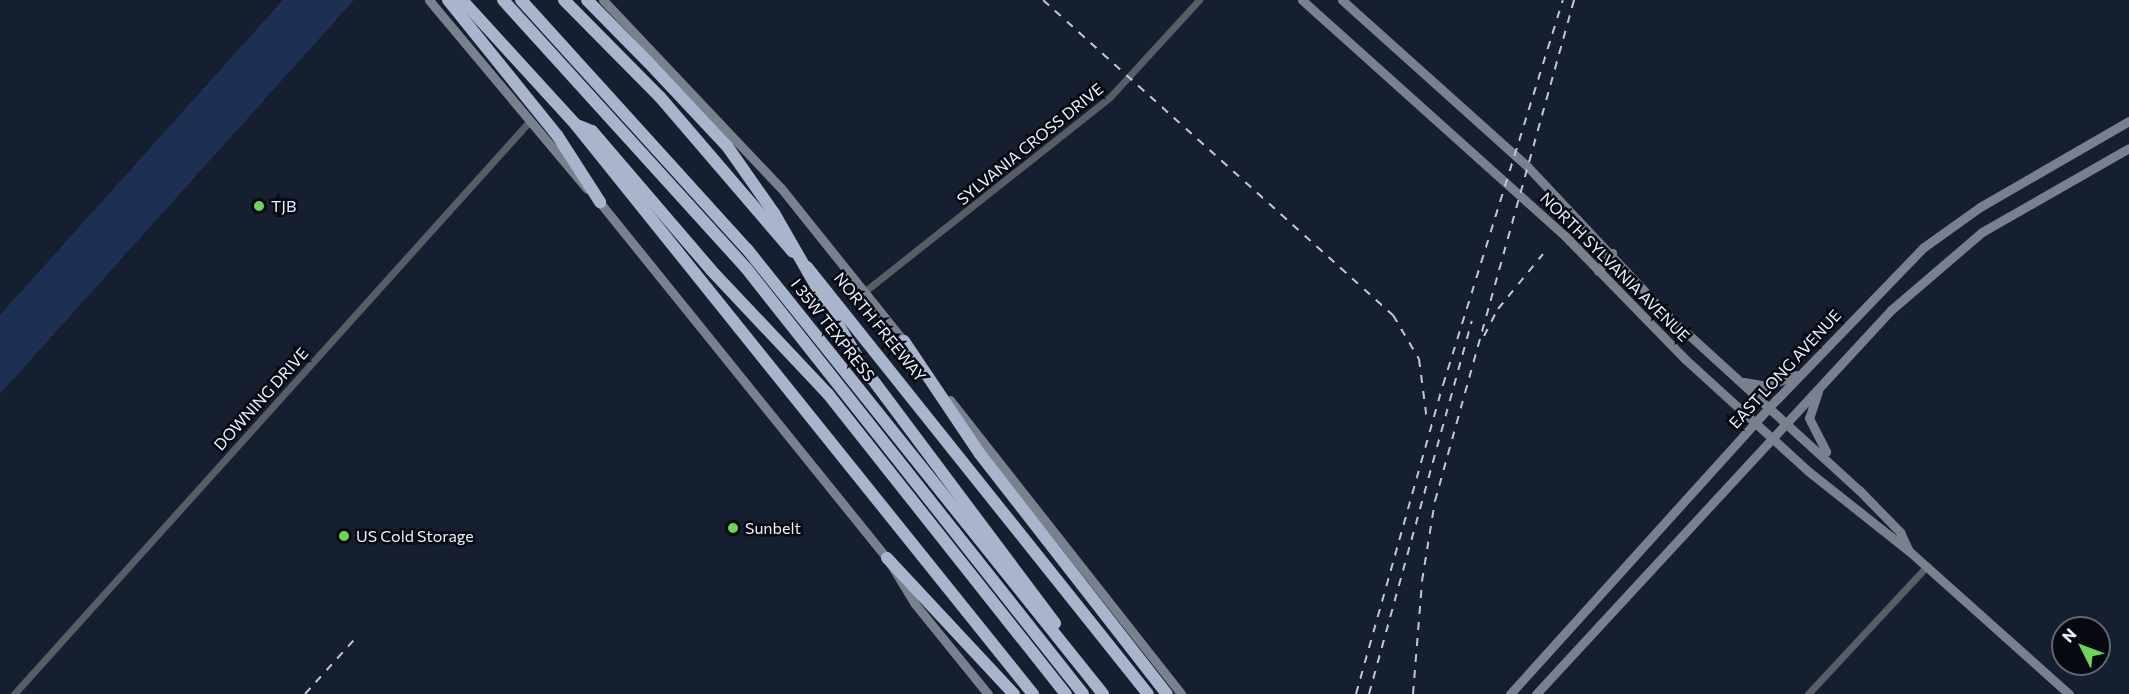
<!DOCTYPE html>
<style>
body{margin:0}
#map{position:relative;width:2129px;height:694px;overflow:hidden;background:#161f30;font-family:Commissioner,sans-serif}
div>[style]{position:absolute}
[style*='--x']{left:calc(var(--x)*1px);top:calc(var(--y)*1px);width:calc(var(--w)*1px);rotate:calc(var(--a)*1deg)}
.green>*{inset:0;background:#1e2f54}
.street>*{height:7px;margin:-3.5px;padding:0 3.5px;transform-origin:3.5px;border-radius:3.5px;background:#595d66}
.secondary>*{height:9px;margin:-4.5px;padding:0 4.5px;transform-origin:4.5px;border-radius:4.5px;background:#79818f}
.highway>*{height:12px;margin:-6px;padding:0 6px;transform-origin:6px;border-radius:6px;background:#a9b5cc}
.rail>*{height:2px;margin-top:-1px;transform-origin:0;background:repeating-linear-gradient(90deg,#c1c8d5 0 8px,transparent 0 16px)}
.highway-bridge>*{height:12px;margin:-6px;padding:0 6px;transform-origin:6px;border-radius:6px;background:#a9b5cc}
.dots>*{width:16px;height:16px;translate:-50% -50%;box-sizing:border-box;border:3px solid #060910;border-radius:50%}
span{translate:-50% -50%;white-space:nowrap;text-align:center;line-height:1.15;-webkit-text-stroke:5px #060910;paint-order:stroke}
.street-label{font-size:16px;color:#ebf1fe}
.poi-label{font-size:16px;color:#ebf1fe}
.left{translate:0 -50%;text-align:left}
.north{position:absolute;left:2051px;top:616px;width:60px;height:60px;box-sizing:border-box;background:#060910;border:2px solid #62666f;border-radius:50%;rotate:312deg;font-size:16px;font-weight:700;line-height:24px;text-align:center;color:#ebf1fe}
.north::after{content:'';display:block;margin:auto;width:21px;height:27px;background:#70d35e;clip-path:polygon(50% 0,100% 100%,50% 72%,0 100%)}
</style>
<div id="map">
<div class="green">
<i style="clip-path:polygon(283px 0,354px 0,0 394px,0 315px)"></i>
</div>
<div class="street">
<i style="--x:864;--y:292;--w:314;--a:-38.4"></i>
<i style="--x:1110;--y:97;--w:132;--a:-47.5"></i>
<i style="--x:14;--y:694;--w:768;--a:-48.01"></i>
<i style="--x:1808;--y:694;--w:175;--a:-47.1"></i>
</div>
<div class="secondary">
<i style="--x:429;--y:0;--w:246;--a:50.1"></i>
<i style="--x:603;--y:0;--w:259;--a:46.6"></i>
<i style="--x:781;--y:188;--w:201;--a:51.3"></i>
<i style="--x:1302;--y:0;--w:353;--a:41.9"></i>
<i style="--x:1565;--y:236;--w:172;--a:45.7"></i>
<i style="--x:1685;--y:359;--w:166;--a:42.3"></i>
<i style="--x:1808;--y:471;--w:129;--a:38.4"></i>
<i style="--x:1909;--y:551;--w:215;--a:41.8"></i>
<i style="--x:1342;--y:0;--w:249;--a:41.9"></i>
<i style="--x:1527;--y:166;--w:203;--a:46.8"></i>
<i style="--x:1666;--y:314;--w:261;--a:42.4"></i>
<i style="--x:1859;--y:490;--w:59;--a:45.7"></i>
<i style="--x:1900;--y:532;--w:21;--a:65"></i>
<i style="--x:597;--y:199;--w:461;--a:51.1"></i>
<i style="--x:887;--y:558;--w:54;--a:58.7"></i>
<i style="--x:915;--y:604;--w:116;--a:51"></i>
<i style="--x:1598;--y:271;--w:23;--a:-52"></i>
<i style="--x:1744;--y:382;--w:23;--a:10"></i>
<i style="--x:1767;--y:386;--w:31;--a:-21"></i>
<i style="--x:1818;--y:391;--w:28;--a:108"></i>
<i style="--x:1809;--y:418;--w:38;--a:63"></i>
<i style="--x:950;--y:400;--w:374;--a:51.8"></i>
<i style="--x:1510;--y:694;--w:398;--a:-47.9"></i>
<i style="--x:1777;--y:399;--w:211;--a:-46"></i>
<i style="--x:1924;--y:247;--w:69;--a:-35.5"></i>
<i style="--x:1980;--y:207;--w:172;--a:-30"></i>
<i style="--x:1536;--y:694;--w:523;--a:-47.25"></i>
<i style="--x:1891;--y:310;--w:120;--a:-40.6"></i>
<i style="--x:1982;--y:232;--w:169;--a:-29.7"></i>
</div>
<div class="highway">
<i style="--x:448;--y:0;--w:174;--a:51.1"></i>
<i style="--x:557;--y:135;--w:80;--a:57.3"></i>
<i style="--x:462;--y:0;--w:169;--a:47.6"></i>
<i style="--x:576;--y:125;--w:730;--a:51.23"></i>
<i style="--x:503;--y:0;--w:362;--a:47.8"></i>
<i style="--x:746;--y:268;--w:543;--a:51.65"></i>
<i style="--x:521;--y:0;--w:336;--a:47.8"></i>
<i style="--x:747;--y:249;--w:570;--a:51.34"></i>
<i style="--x:564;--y:0;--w:136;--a:45.3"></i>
<i style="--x:660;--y:97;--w:204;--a:49.4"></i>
<i style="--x:587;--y:0;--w:87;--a:45.5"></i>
<i style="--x:577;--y:125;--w:16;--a:22"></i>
<i style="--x:592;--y:131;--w:183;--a:49.4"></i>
<i style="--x:711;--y:270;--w:170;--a:46.7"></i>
<i style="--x:828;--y:394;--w:383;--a:51.6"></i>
<i style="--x:807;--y:267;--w:546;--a:51.39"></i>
<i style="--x:836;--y:321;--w:55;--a:59.2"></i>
<i style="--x:864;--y:368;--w:319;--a:53.2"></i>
<i style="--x:904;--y:341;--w:136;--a:56.1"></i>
<i style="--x:980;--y:454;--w:304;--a:52.1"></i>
<i style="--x:887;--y:558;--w:186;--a:47"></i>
</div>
<div class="rail">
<i style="--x:1043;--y:0;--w:471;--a:42"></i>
<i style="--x:1393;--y:315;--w:51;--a:59.4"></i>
<i style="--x:1419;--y:359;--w:63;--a:82.6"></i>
<i style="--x:1484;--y:336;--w:30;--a:-63"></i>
<i style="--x:1498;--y:309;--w:71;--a:-50.7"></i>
<i style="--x:305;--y:694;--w:73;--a:-47.8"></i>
<i style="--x:1356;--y:694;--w:321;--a:-74.3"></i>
<i style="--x:1443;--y:385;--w:403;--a:-72.7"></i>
<i style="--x:1369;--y:694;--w:387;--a:-74.6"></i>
<i style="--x:1413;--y:694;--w:113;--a:-85.4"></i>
<i style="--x:1422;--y:581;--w:81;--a:-80.8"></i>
<i style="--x:1435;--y:501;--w:520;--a:-74.49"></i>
</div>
<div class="highway-bridge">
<i style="--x:648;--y:62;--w:115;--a:46.8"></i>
<i style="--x:727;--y:146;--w:82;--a:55"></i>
<i style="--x:774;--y:213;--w:125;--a:60.1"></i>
</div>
<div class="dots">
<i style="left:259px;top:206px;background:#70d35e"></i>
<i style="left:733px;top:528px;background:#70d35e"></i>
<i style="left:344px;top:536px;background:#70d35e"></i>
</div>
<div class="street-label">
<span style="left:1030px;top:144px;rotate:-39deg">SYLVANIA CROSS DRIVE</span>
<span style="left:1615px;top:267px;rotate:45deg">NORTH SYLVANIA AVENUE</span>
<span style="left:880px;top:327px;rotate:51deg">NORTH FREEWAY</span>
<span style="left:833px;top:330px;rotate:52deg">I 35W TEXPRESS</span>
<span style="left:1785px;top:369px;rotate:-47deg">EAST LONG AVENUE</span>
<span style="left:261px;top:399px;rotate:-48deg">DOWNING DRIVE</span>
</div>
<div class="poi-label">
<span class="left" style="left:271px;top:206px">TJB</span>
<span class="left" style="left:745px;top:528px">Sunbelt</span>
<span class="left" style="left:356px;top:536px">US Cold Storage</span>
</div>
<div class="north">N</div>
</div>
